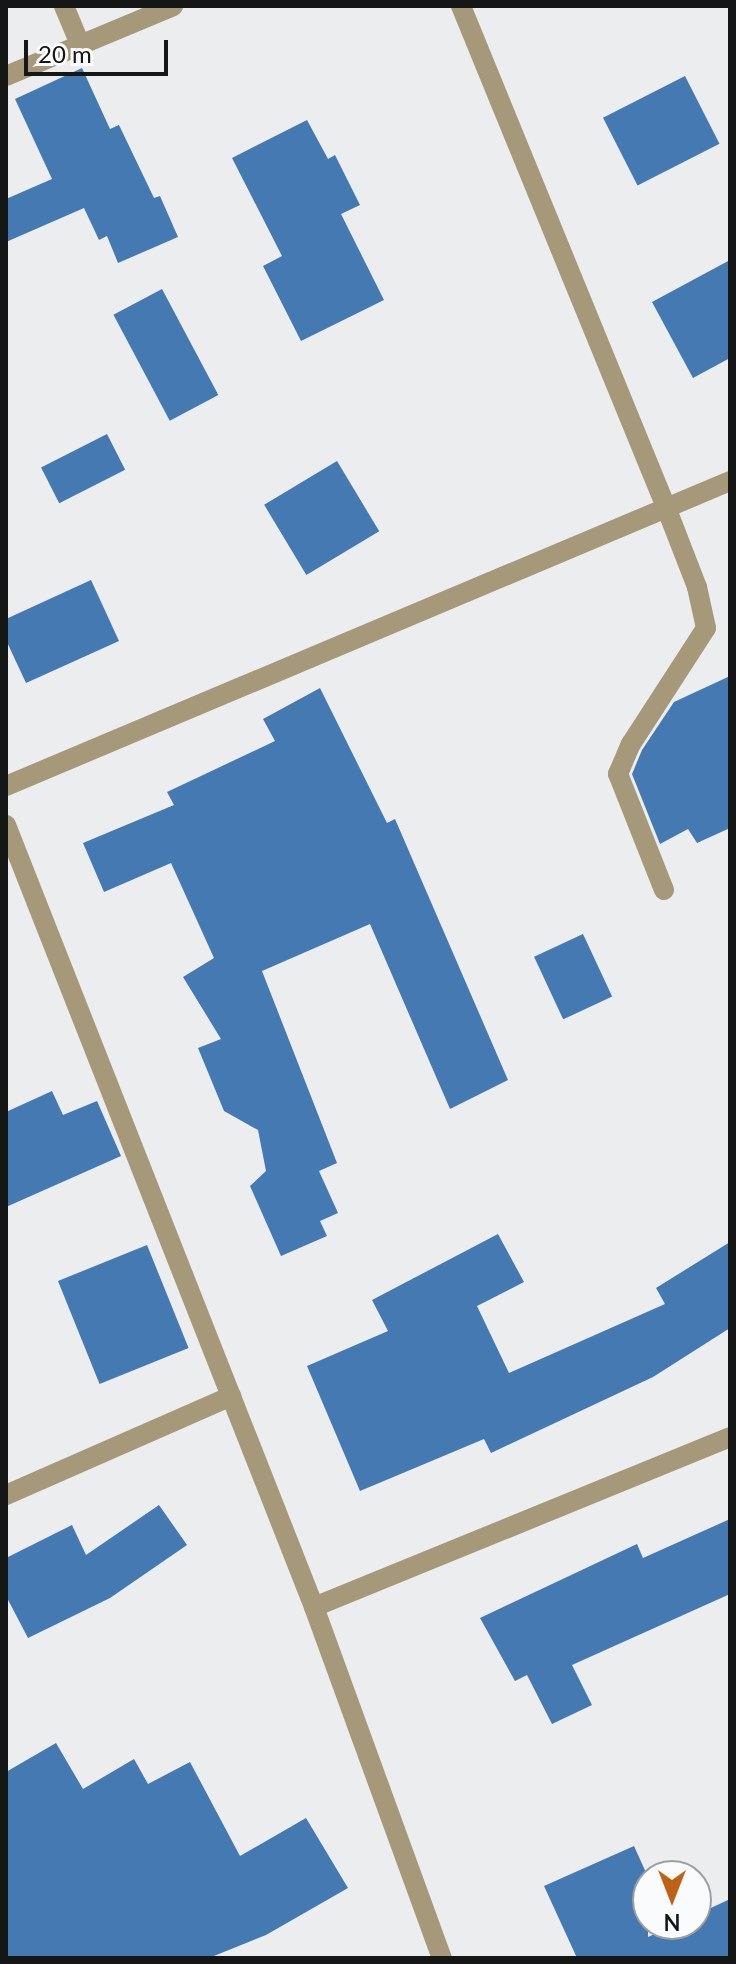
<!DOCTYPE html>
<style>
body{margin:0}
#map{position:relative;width:736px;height:1964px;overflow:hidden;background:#ecedef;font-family:Lato,sans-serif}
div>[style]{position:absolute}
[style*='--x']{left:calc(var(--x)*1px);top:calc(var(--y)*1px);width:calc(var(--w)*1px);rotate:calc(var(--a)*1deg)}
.building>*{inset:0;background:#4579b1;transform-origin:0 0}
.service>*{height:20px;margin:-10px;padding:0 10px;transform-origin:10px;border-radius:10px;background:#a69979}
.minor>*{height:20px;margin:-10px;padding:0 10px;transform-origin:10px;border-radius:10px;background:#a69979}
span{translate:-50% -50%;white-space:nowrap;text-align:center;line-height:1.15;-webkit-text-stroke:8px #f9fbfc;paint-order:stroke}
.frame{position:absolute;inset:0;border:8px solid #151616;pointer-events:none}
.north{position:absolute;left:632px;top:1860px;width:80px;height:80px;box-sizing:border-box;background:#f9fbfc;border:2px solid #9e9fa0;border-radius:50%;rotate:180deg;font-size:22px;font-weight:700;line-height:32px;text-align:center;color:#151616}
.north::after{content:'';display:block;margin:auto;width:28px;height:36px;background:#bf6215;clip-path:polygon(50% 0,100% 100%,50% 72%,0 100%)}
.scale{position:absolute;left:24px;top:40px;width:144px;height:36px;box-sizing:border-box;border:4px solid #151616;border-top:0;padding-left:10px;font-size:24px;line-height:28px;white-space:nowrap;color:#151616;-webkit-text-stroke:6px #f9fbfc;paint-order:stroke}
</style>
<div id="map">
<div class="building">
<i style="clip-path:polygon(82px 68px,110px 129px,119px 125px,154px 198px,160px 196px,178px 237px,118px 263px,107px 236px,99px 240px,84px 208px,6px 242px,6px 199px,52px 179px,15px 99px)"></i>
<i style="left:685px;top:76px;width:76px;height:92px;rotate:63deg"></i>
<i style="clip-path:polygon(307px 120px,328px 159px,335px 155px,360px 205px,341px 214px,384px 300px,301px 341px,263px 266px,282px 256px,232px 158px)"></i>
<i style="clip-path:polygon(730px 260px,730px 358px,693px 378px,652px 302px)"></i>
<i style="left:162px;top:289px;width:120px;height:55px;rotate:62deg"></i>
<i style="left:107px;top:434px;width:40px;height:74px;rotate:63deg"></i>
<i style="left:337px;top:461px;width:82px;height:85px;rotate:59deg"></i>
<i style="clip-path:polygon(91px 580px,119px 641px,26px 683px,6px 640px,6px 619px)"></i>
<i style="clip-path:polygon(730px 676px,730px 828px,697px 843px,688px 829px,660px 844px,632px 774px,642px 750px,674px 702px)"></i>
<i style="clip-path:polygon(320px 688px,387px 823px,395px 819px,508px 1080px,450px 1109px,370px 924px,262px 971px,337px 1163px,319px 1171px,338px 1213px,320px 1221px,327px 1236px,281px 1256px,250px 1186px,266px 1171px,258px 1130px,224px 1111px,198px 1048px,221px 1039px,183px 977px,214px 958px,171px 863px,104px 892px,83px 843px,174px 805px,167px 792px,275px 741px,263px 719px)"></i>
<i style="left:583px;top:934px;width:69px;height:54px;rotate:65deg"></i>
<i style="clip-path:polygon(52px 1091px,63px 1115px,97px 1101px,121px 1156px,6px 1207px,6px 1112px)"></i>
<i style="clip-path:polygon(498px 1234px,524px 1282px,477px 1306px,509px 1373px,665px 1304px,656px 1288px,730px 1242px,730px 1328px,653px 1377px,491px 1453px,484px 1439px,360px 1491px,307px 1366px,388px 1331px,372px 1300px)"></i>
<i style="left:147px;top:1245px;width:111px;height:96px;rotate:68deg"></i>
<i style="clip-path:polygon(159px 1505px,187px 1545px,110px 1598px,28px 1638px,6px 1596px,6px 1558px,72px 1525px,86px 1555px)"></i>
<i style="clip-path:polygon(730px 1519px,730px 1594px,572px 1665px,592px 1705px,552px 1724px,527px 1675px,515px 1681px,480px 1618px,637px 1544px,643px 1558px)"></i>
<i style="clip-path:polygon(56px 1743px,83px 1789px,134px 1759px,148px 1784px,190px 1762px,240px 1856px,306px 1818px,348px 1888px,266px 1935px,209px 1958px,6px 1958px,6px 1772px)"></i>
<i style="clip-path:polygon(634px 1846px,648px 1877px,648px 1937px,676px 1924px,696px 1924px,696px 1915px,730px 1899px,730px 1958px,577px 1958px,544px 1886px)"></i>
</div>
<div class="service">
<i style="--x:664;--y:890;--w:125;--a:-111.6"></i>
<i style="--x:618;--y:774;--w:33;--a:-67"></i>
<i style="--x:631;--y:744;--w:138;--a:-57.1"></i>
<i style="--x:706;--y:628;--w:42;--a:-102.4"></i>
<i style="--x:697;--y:587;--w:86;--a:-111.2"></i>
</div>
<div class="minor">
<i style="--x:64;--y:6;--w:41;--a:67.2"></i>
<i style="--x:461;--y:6;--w:541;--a:67.75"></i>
<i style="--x:6;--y:76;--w:181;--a:-22.7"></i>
<i style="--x:6;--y:786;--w:786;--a:-22.84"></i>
<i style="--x:6;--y:825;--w:840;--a:68.5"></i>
<i style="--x:314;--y:1607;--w:374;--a:70"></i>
<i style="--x:6;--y:1495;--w:246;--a:-23.7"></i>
<i style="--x:314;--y:1607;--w:449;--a:-22.2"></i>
</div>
<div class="frame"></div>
<div class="north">N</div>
<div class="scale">20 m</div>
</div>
